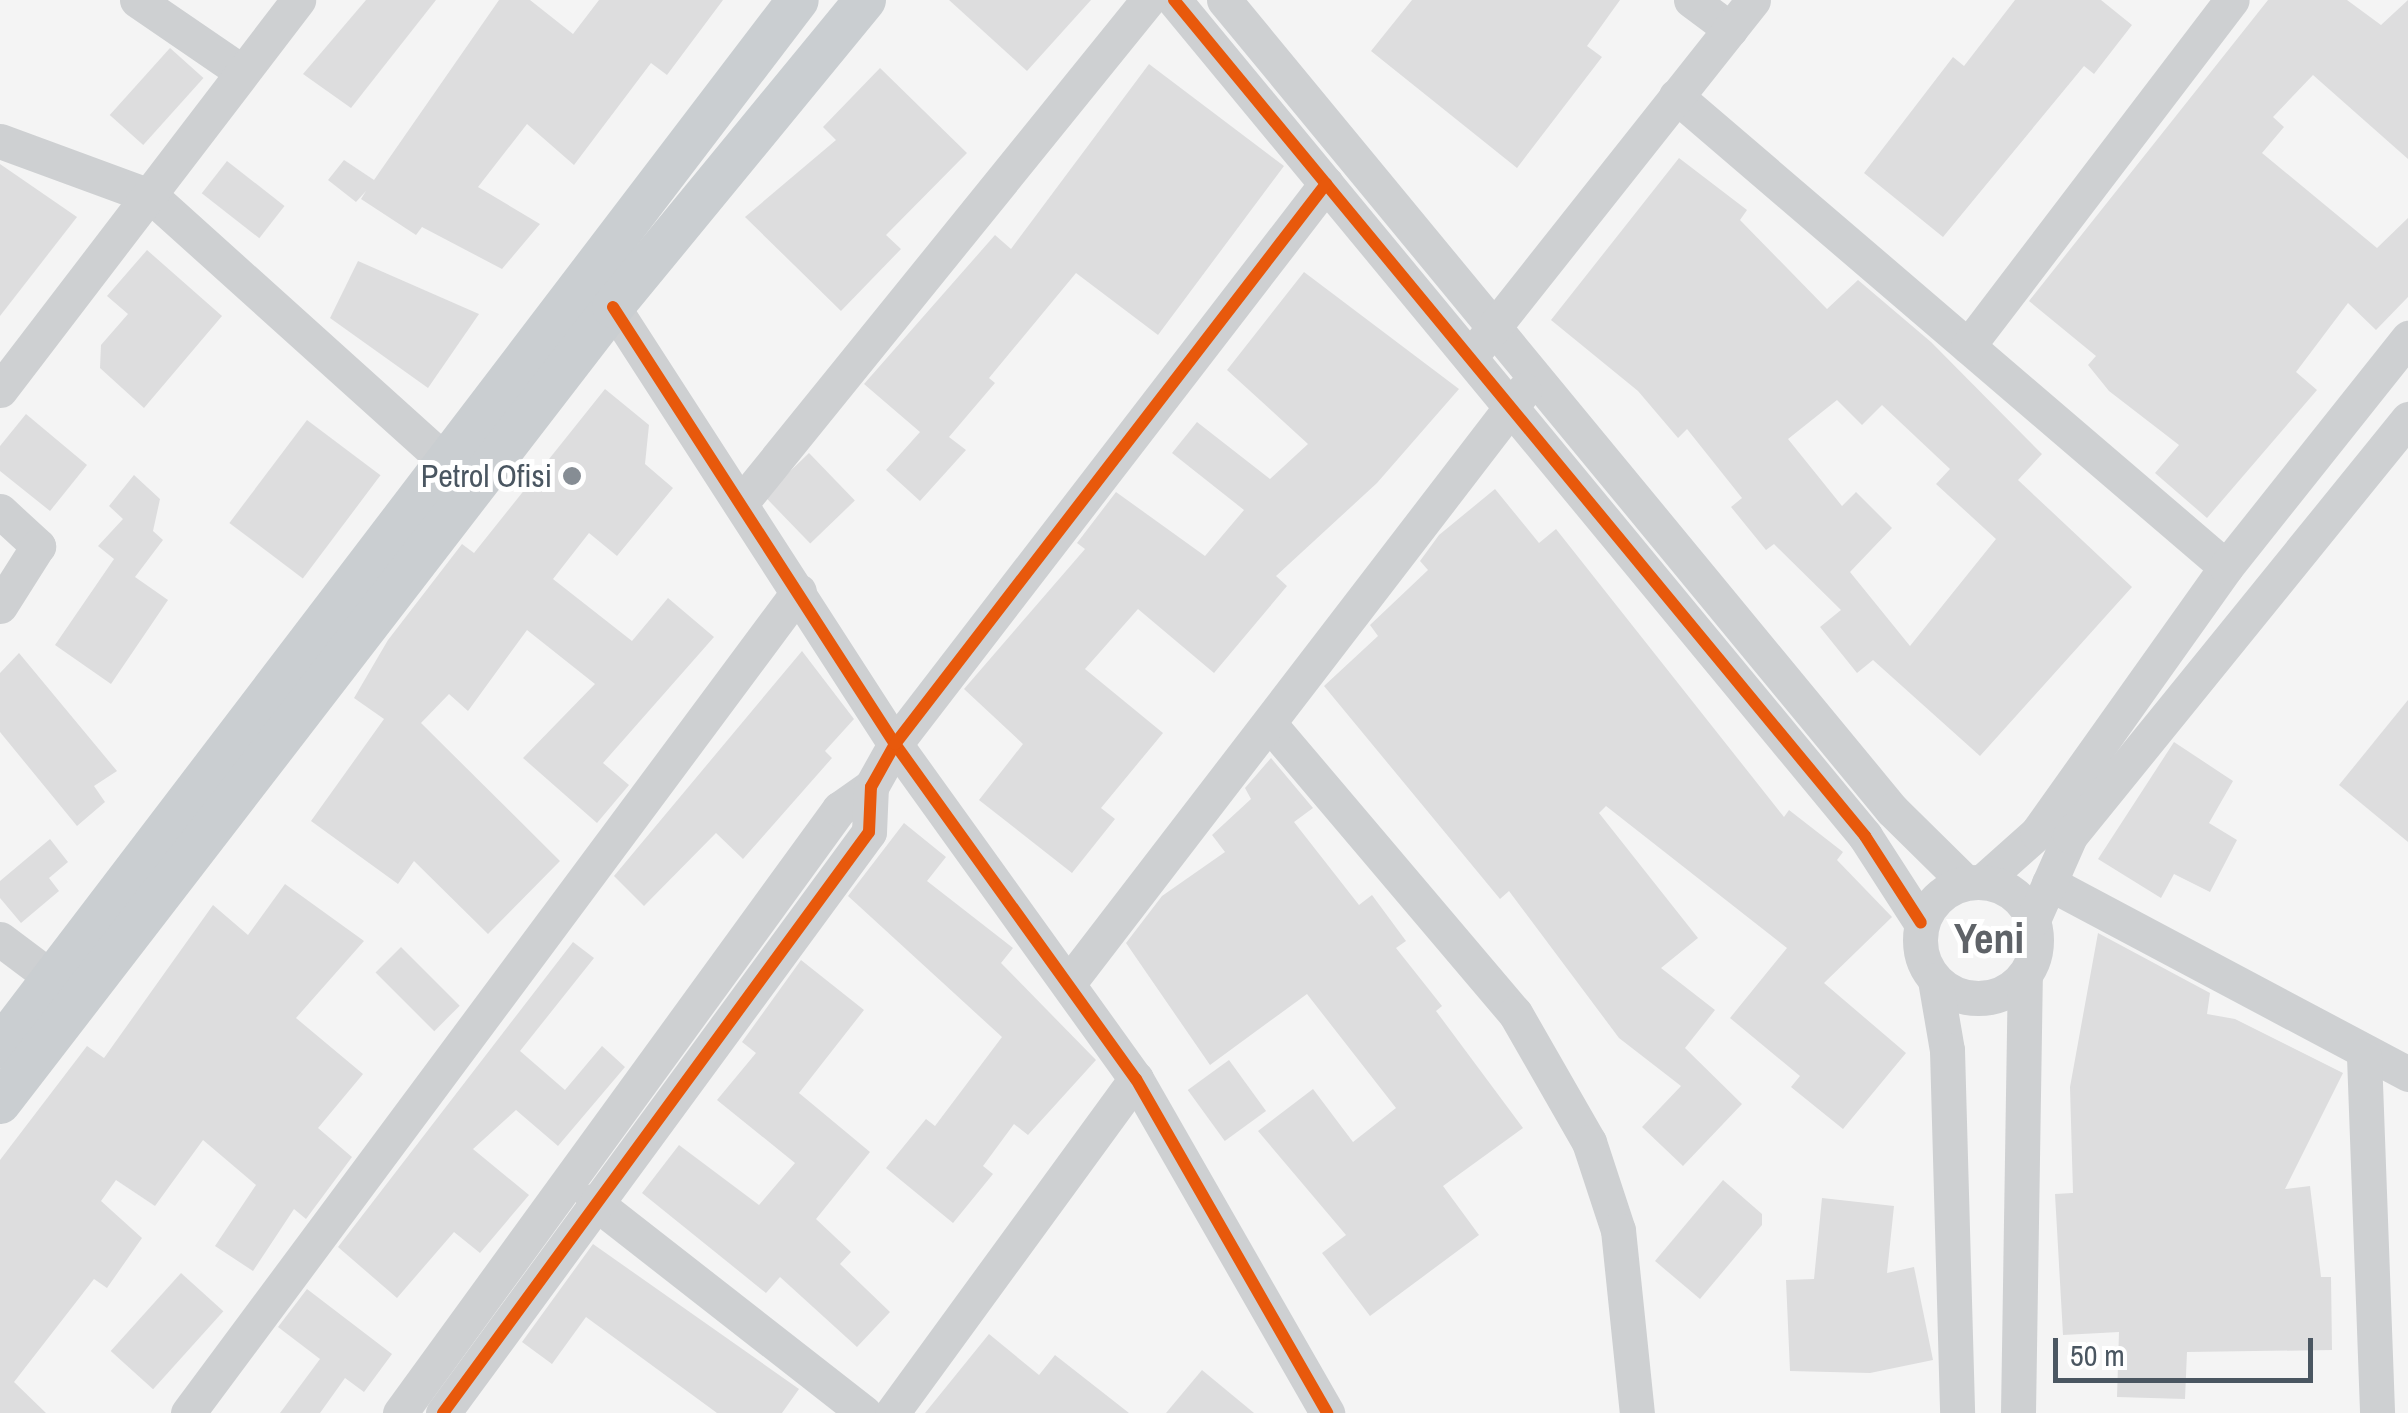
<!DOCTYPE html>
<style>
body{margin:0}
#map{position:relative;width:2408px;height:1413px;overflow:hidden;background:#f4f4f4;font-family:"Archivo Narrow",sans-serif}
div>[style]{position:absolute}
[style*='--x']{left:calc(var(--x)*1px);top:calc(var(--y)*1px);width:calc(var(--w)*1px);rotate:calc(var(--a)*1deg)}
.building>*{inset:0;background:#ddddde;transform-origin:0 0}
.minor>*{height:35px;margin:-17.5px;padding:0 17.5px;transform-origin:17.5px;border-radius:17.5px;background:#ced0d2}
.minor>.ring{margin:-17.5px;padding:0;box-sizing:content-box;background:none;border:35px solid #ced0d2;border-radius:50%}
.major>*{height:42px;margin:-21px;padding:0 21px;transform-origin:21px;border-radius:21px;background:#caced1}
.cycleway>*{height:12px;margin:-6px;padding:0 6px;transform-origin:6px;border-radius:6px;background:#e8590c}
.dots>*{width:28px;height:28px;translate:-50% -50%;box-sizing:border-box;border:5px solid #fff;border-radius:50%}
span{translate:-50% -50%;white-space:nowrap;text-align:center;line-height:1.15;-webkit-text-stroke:10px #fff;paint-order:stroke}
.poi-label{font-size:32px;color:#4a5661}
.right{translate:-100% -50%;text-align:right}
.district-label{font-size:42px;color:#5f6368;font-weight:700}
.scale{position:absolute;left:2053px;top:1338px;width:260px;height:45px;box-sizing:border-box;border:5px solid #4a5661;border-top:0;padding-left:12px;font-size:30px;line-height:35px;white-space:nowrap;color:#4a5661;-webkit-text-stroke:8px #fff;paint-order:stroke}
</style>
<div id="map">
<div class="building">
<i style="clip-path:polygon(366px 0,436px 0,351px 108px,303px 74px)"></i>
<i style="clip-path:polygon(499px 0,530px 0,573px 34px,599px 0,723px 0,667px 75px,651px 63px,574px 165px,527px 124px,478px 187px,540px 224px,502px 269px,422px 227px,416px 235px,361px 199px,366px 191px,356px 202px,328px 180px,344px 160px,374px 180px)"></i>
<i style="clip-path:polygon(949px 0,1091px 0,1027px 71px)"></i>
<i style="clip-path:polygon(1412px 0,1620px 0,1587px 46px,1602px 57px,1517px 168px,1371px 51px)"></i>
<i style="clip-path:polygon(2015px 0,2101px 0,2132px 25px,2094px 74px,2084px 66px,1943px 237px,1864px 173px,1953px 57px,1964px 66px)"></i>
<i style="clip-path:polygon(2268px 0,2347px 0,2381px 25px,2408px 0,2408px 159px,2313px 75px,2273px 117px,2284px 127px,2262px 153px,2377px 248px,2408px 218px,2408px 297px,2376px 330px,2348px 303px,2296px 372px,2317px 390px,2207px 518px,2155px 473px,2179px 445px,2109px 391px,2088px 365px,2096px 356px,2029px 301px)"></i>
<i style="left:170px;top:48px;width:45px;height:90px;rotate:42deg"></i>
<i style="clip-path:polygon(1149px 64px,1284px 166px,1158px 335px,1076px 273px,989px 378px,995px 383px,949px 437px,966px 450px,920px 501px,886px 470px,920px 432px,864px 384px,995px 235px,1011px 249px)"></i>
<i style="clip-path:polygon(880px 68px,967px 153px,886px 235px,901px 249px,841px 311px,745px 217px,836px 140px,823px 127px)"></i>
<i style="clip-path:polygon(evenodd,1679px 158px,1747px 210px,1740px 220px,1827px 309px,1858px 280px,1931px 342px,2042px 454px,2018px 480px,2132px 587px,1980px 756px,1873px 660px,1857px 673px,1820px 627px,1841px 610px,1774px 544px,1766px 550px,1731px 507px,1742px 498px,1687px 429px,1678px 438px,1638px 391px,1551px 320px,1679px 158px,1837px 400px,1862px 425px,1882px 405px,1950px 469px,1936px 484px,1996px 539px,1910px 646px,1850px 572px,1892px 528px,1856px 492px,1842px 506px,1788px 439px,1837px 400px)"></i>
<i style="left:227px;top:161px;width:73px;height:41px;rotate:38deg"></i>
<i style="clip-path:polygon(0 164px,77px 217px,0 316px)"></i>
<i style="clip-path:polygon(147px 250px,222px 316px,144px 408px,100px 368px,101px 345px,128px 314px,107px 296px)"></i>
<i style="clip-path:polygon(358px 261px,479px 314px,428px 388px,330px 318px)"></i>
<i style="clip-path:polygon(1304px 272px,1459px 389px,1377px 483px,1276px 576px,1287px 586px,1214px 673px,1138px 609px,1085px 669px,1163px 733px,1101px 808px,1115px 819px,1072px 873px,979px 800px,1023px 744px,964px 689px,1085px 549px,1077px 543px,1116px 492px,1205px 556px,1244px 510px,1172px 453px,1197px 422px,1270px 479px,1308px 444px,1227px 370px)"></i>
<i style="clip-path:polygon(605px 389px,649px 425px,645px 464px,673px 488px,617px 556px,589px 533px,553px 579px,632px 641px,668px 598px,714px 637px,603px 763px,629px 785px,597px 823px,523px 758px,595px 684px,527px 630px,468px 711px,449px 694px,421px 723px,560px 861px,488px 934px,414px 861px,398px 884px,311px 821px,384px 719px,354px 698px,388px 640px,462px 544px,474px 553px)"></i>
<i style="clip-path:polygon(26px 414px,87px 465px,50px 511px,0 471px,0 446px)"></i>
<i style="left:307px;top:420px;width:92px;height:129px;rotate:37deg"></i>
<i style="left:809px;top:453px;width:66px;height:62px;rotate:46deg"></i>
<i style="clip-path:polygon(134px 475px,160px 499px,153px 531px,163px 540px,135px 577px,168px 600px,111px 684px,55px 645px,114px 559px,98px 546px,123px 519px,109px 506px)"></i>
<i style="clip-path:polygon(1495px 489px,1539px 543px,1556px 529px,1784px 817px,1789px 810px,1843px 852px,1837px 860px,1892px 917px,1824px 983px,1906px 1053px,1843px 1129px,1791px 1087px,1800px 1076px,1730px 1018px,1787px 948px,1606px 806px,1599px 813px,1698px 938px,1661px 968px,1715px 1010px,1685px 1048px,1742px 1104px,1683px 1166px,1642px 1127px,1681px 1086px,1619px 1038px,1509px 891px,1500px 899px,1324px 686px,1378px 636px,1370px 625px,1428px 570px,1420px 561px,1439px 535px)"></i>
<i style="clip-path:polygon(802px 651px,854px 719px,825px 751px,832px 758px,743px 859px,716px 833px,644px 906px,614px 876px)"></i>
<i style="clip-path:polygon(19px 653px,117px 771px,94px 786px,105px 802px,77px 826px,0 732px,0 673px)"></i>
<i style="clip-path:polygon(2408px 700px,2408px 842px,2339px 785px)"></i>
<i style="clip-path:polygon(2174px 742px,2233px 781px,2209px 823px,2237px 840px,2210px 892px,2174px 874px,2161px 898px,2098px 859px)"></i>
<i style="clip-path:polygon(1271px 758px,1313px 808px,1294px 822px,1359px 905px,1372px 895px,1406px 941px,1396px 948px,1442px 1006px,1436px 1011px,1523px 1128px,1443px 1186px,1479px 1235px,1370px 1316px,1322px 1253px,1346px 1235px,1258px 1131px,1313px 1089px,1353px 1142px,1396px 1108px,1307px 994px,1210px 1065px,1126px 943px,1162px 896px,1225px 852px,1212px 835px,1251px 799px,1245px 788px)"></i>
<i style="clip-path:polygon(904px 823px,946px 857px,927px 881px,1013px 948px,1001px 963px,1096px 1060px,1028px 1135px,1014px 1124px,983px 1166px,993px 1174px,953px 1223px,886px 1168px,926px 1119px,935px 1126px,1002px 1037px,848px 896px)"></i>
<i style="clip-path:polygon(50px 839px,68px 862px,49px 878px,59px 891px,21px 923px,0 898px,0 881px)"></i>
<i style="clip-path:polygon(285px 884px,364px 941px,296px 1018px,363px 1074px,318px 1128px,352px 1157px,306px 1219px,294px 1209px,253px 1271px,215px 1246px,256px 1185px,203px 1140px,155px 1206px,116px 1180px,101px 1201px,142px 1238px,107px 1288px,94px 1279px,14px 1382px,46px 1413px,0 1413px,0 1160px,87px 1046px,104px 1058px,213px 905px,248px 935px)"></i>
<i style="clip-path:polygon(2098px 933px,2210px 993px,2207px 1014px,2235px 1019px,2343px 1073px,2285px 1189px,2310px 1186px,2321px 1277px,2331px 1277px,2332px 1350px,2187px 1352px,2185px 1399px,2117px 1397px,2119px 1332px,2063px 1335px,2055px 1194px,2073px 1193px,2070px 1087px)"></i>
<i style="clip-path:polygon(573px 942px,594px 958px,520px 1051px,565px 1090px,602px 1046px,625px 1067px,558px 1146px,516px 1110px,473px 1149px,529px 1195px,480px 1253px,454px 1232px,397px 1298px,338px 1247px)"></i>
<i style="left:401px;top:947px;width:83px;height:36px;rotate:45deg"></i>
<i style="clip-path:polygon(801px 960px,864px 1010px,799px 1093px,870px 1152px,816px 1219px,851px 1252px,840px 1264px,890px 1312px,857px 1347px,780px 1277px,766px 1293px,642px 1193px,679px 1145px,759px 1205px,795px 1163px,717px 1100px,756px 1053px,742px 1042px)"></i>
<i style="left:1229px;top:1060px;width:63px;height:51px;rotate:54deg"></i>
<i style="clip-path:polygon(1723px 1180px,1762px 1214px,1762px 1225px,1700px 1299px,1655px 1261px)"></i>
<i style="clip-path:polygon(1822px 1198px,1894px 1206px,1887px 1273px,1914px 1267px,1933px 1360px,1870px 1373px,1790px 1371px,1786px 1280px,1814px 1279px)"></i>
<i style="clip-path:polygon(593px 1244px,799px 1389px,782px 1413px,717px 1413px,586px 1317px,552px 1364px,522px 1342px)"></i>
<i style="left:181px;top:1273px;width:57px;height:105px;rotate:42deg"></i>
<i style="clip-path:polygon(307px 1289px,392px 1354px,364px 1392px,345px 1378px,320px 1413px,280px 1413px,320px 1359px,278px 1327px)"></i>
<i style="clip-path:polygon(989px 1334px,1039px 1375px,1055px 1355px,1129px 1413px,925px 1413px)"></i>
<i style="clip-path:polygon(1202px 1370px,1254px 1413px,1166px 1413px)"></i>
</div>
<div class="minor">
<i style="--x:137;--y:0;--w:127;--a:34.4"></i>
<i style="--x:1174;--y:0;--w:1085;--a:50.42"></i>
<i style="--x:1865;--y:836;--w:103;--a:57.2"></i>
<i style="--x:1224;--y:0;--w:1050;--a:50.49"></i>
<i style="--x:1892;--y:810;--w:103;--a:44.6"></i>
<i style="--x:1691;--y:0;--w:49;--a:36.6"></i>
<i style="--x:1676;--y:96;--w:724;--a:40.58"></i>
<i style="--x:0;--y:141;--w:162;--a:20.2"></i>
<i style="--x:152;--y:197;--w:396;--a:42"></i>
<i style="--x:613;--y:307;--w:520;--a:57.17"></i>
<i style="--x:895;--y:744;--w:413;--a:54.3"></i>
<i style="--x:1136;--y:1079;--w:385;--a:60.2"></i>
<i style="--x:1479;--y:346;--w:441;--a:-51.6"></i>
<i style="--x:1968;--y:346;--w:435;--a:-52.7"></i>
<i style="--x:0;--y:390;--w:491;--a:-52.6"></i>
<i style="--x:741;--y:503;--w:647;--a:-51.02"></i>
<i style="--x:0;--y:511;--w:52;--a:42.6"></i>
<i style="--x:38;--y:546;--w:71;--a:122.3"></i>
<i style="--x:1273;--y:728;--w:374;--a:49.7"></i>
<i style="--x:1515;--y:1013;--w:149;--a:60.2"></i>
<i style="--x:1589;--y:1142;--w:93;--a:71.8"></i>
<i style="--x:1618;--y:1230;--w:184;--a:84.1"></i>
<i style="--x:1983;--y:881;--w:72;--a:-41.6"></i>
<i style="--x:2037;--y:833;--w:326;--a:-54.6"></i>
<i style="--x:2226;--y:567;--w:293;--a:-51.5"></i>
<i class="ring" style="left:1920px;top:882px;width:81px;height:81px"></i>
<i style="--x:2049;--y:883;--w:407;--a:28"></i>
<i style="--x:2033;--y:920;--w:92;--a:-66.2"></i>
<i style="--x:2070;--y:836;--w:537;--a:-50.97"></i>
<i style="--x:0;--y:939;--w:65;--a:36.9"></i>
<i style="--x:1071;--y:980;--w:744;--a:-52.48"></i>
<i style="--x:1935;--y:980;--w:71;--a:80.3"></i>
<i style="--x:1947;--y:1050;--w:363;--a:88.4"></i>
<i style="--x:2364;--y:1056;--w:357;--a:87.9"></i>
<i style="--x:593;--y:1201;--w:344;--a:38"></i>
<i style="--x:188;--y:1413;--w:1024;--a:-53.38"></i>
<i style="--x:400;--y:1413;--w:747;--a:-53.99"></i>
<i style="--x:839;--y:809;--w:39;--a:-35"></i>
<i style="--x:443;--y:1413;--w:720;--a:-53.75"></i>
<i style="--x:869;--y:832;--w:45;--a:-87.5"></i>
<i style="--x:871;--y:787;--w:49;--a:-60.8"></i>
<i style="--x:895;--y:744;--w:707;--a:-52.42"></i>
<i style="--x:892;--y:1413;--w:414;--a:-53.9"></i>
<i style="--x:2018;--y:1413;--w:438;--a:-89.1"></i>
</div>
<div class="major">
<i style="--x:0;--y:1047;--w:1316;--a:-52.69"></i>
<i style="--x:0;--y:1103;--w:1005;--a:-52.4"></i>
<i style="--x:613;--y:307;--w:397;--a:-50.6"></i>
</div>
<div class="cycleway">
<i style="--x:1174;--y:0;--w:1085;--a:50.42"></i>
<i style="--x:1865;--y:836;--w:103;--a:57.2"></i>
<i style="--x:613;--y:307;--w:520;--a:57.17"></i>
<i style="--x:895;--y:744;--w:413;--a:54.3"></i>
<i style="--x:1136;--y:1079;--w:385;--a:60.2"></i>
<i style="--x:443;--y:1413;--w:720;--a:-53.75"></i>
<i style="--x:869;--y:832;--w:45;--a:-87.5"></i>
<i style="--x:871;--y:787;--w:49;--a:-60.8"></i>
<i style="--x:895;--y:744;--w:707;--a:-52.42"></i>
</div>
<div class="dots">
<i style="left:572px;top:476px;background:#868d94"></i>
</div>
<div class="poi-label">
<span class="right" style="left:552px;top:476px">Petrol Ofisi</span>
</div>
<div class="district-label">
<span style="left:1989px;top:938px">Yeni</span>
</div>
<div class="scale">50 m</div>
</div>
